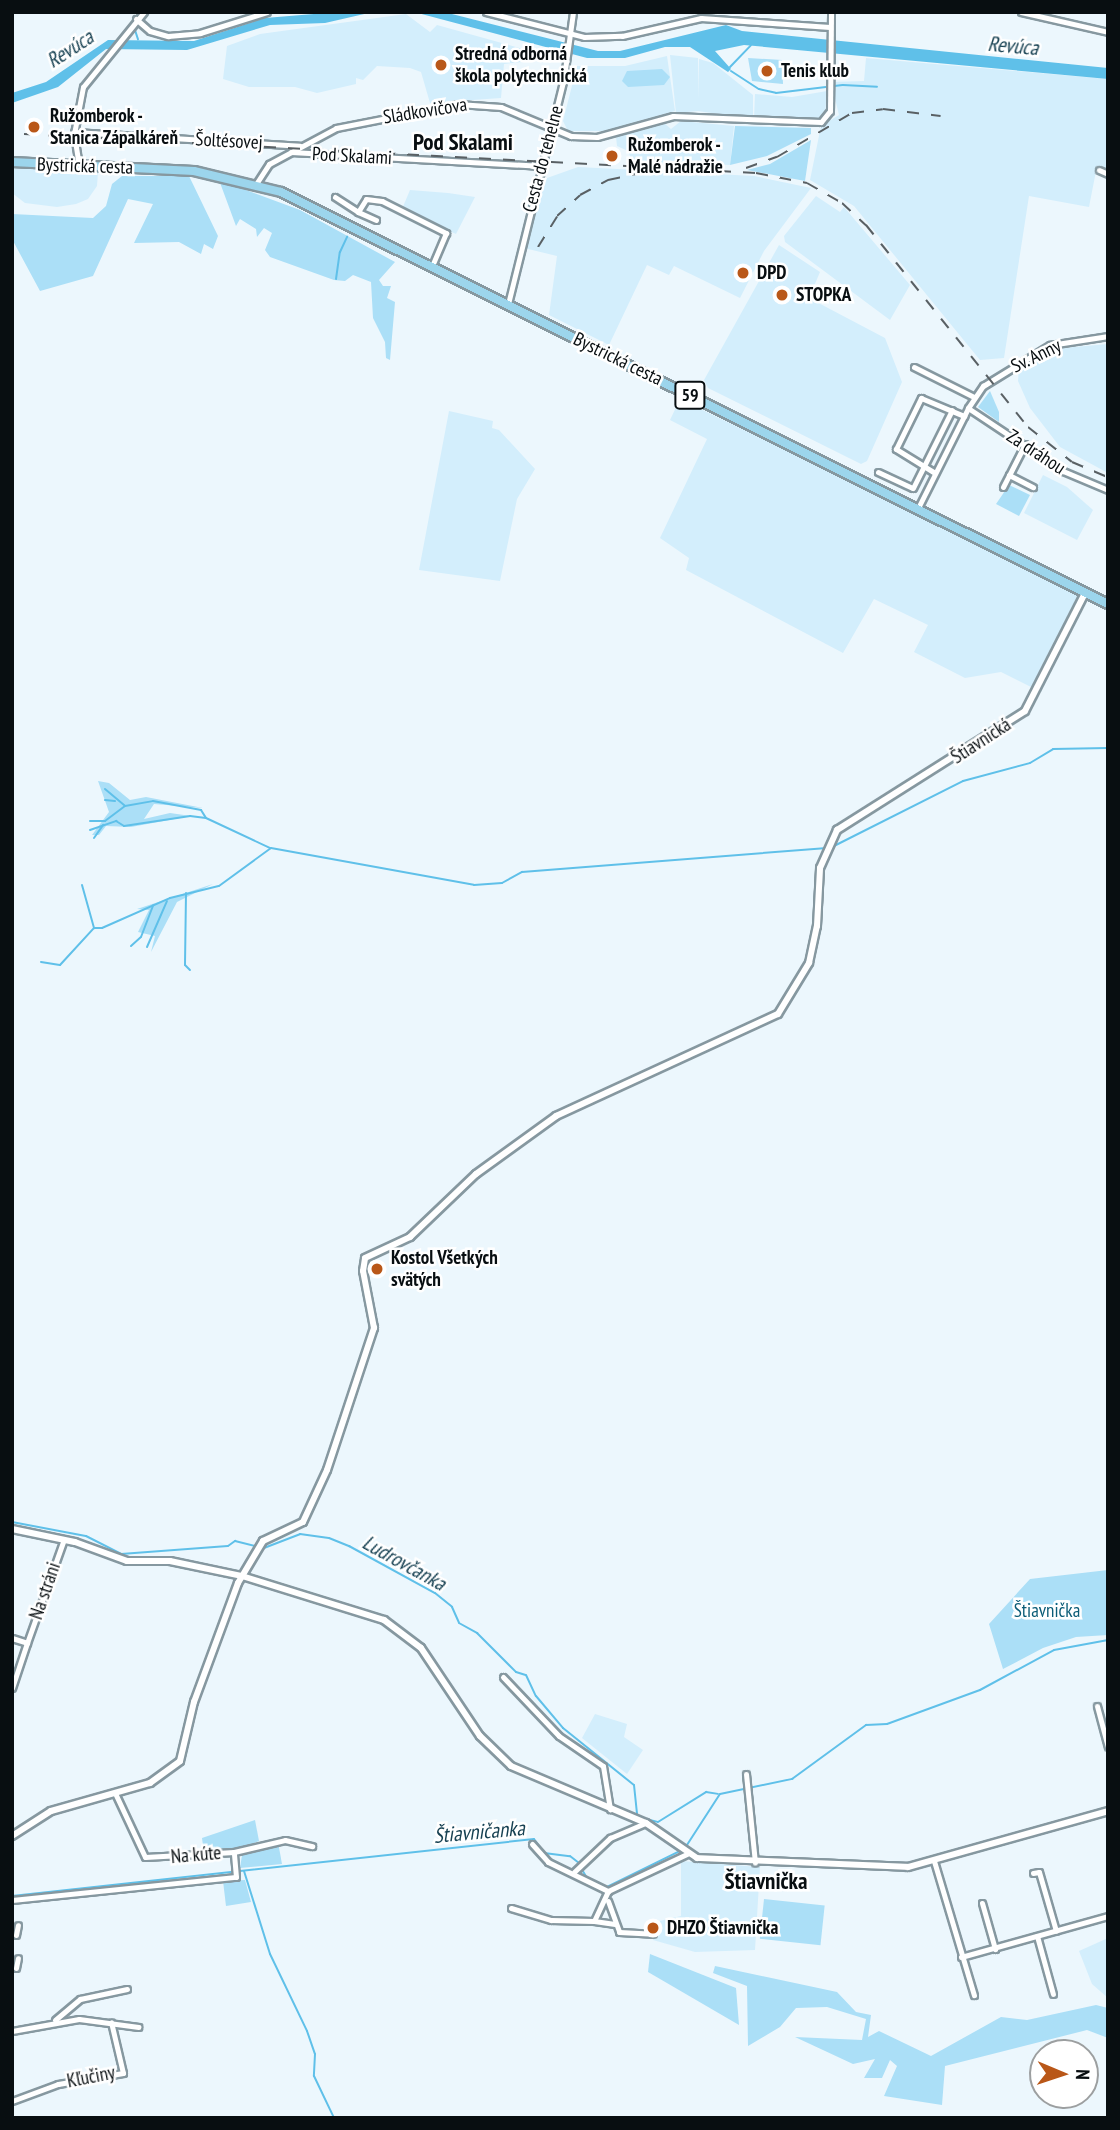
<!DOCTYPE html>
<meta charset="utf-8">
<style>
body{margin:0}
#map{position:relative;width:1120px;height:2130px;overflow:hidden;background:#ecf7fd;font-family:"PT Sans Narrow",sans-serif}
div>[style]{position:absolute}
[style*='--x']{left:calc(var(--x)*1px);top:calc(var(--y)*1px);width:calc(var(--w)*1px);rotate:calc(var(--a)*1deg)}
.built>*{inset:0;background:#d3eefc}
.green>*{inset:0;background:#abdff7;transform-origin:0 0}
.water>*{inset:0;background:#5fc0e9}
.stream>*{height:2px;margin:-1px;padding:0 1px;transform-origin:1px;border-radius:1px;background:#5fc0e9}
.roads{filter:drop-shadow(2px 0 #8698a0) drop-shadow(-2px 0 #8698a0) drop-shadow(0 2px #8698a0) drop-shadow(0 -2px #8698a0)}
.minor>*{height:5px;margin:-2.5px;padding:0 2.5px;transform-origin:2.5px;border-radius:2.5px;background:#fff}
.tertiary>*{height:6px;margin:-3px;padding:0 3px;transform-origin:3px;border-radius:3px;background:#fff}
.primary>*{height:8px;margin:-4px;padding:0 4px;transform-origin:4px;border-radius:4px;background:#9cd5ec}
.rail>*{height:2px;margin-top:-1px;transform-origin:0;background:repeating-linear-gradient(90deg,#596064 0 12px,transparent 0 24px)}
.dots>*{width:19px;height:19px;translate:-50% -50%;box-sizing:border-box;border:4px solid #fff;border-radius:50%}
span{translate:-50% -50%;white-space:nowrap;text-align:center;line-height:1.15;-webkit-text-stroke:5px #fff;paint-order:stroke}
.shield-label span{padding:2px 5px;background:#fff;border:2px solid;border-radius:5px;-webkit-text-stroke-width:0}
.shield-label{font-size:18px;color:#080e11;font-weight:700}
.poi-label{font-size:19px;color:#080e11;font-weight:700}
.left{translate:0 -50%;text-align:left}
.street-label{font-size:19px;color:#080e11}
.park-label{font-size:19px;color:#0b5c77}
.water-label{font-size:21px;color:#174152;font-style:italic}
.quarter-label{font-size:23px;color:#080e11;font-weight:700}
.frame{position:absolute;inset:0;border:14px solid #080e11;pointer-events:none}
.north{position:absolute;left:1029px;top:2039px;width:70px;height:70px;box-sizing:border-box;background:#fff;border:2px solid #9c9fa0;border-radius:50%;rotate:92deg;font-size:19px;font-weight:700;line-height:28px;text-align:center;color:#080e11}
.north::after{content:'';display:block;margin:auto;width:24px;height:32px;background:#b95718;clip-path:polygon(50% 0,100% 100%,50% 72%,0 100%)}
</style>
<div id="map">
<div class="built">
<i style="clip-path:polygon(406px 14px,430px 32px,437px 25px,523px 49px,521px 62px,504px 64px,501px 98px,430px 103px,421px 72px,410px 68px,377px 66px,363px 80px,356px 78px,356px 84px,317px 93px,295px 87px,249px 87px,223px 79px,227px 46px,260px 34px)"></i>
<i style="clip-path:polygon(670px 55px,698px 58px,698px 99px,699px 59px,713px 63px,753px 95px,753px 119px,698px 111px,676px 113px)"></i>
<i style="clip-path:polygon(667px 56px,675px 111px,608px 131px,568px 131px,563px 121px,577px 66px,625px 66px)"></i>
<i style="clip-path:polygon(866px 58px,1108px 79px,1108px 171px,1097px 166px,1089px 207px,1029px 196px,1004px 358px,980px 360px,854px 206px,810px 180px,821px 126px,839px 115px,831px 82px,864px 81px)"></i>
<i style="clip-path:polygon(827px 91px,825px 116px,820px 120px,754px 119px,755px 94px,792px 97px)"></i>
<i style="clip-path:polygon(681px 121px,734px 126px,730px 165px,632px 161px,628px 151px,617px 146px,616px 137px,664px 123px,671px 129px)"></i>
<i style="clip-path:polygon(578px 167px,754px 176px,811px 188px,764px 251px,740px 298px,674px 266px,669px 275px,647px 265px,609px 345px,549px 315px,557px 256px,524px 248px,538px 191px,547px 178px)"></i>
<i style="clip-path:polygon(12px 168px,98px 172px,97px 186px,88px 199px,76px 204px,57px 207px,25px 203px,12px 193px)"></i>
<i style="clip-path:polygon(410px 190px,448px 193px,475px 197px,456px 234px,402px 209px)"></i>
<i style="clip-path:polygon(816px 196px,840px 212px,844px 207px,910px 285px,890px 320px,785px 242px,784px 236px)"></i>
<i style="clip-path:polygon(779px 245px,820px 272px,809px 298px,885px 338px,902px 382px,867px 461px,861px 464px,708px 388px,704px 380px)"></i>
<i style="clip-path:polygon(1108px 344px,1108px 473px,1060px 447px,1030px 408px,1018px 381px,1019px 368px,1052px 349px)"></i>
<i style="clip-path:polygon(680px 399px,926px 518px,1088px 587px,1041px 692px,1001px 672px,965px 678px,914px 652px,928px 625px,874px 599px,843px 653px,686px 570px,689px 558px,660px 538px,707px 439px,670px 420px)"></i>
<i style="clip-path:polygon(449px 411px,493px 421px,492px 428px,499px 430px,535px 469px,517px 499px,500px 581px,419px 570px)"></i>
<i style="clip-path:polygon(1043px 475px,1067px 487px,1093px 510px,1077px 540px,1024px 513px)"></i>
<i style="clip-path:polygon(595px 1714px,627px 1724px,624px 1737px,643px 1750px,627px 1774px,582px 1738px)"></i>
<i style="clip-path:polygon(681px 1861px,760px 1867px,755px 1950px,695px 1952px,653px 1940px,655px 1922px,681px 1916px)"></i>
<i style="clip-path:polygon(1108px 1938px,1108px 1998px,1092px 1984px,1079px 1951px)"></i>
</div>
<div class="green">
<i style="clip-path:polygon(748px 58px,782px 60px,783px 84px,752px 81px)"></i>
<i style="clip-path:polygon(662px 69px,670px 77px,664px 85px,628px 87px,622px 81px,627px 71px)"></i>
<i style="clip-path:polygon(735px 126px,811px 128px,811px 134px,767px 156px,730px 165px)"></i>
<i style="clip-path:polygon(811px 140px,805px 181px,747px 170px,770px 164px)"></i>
<i style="clip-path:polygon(122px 176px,189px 176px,218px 236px,213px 249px,204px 244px,201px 254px,179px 242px,134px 243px,153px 204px,128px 199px,93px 276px,40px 291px,12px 239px,12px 214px,93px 218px,106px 206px,112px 184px)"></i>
<i style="clip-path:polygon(219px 180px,300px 210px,395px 262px,379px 280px,383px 286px,391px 286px,387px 298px,395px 302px,390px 360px,386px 358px,385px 342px,373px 318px,371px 282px,353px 275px,345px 281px,334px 280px,270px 257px,265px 250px,272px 233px,264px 228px,257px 237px,256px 229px,240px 219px,236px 226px)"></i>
<i style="clip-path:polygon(990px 391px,999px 412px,999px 422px,978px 407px)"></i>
<i style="clip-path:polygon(1009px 485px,1030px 495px,1019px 516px,996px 504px)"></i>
<i style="clip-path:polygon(98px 781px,109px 783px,130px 800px,146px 797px,203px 808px,154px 804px,144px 819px,170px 813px,191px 816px,131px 827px,106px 826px,99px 835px,92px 835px,109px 812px)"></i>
<i style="clip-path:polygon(213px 884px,177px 902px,151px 952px,155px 936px,138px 932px,149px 910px,137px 909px)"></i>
<i style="clip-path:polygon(1108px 1570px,1108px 1635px,1076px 1637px,1043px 1648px,1003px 1669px,989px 1624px,1030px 1579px)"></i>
<i style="clip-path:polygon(255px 1820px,259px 1841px,236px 1850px,204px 1853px,202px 1838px)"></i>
<i style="clip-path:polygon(278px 1842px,282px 1864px,240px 1868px,242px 1855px)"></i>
<i style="clip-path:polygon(245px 1880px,251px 1902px,226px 1906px,223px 1881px)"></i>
<i style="left:764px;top:1899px;width:61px;height:40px;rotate:6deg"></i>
<i style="clip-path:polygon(650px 1954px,736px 1988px,739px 2025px,648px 1972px)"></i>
<i style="clip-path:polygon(715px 1966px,837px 1992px,856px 2012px,871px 2015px,868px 2037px,879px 2031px,931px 2056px,1001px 2017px,1027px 2020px,1096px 2005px,1108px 2008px,1108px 2038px,1087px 2030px,945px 2066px,942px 2105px,884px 2096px,897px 2066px,890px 2060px,882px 2078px,864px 2078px,875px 2059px,853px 2064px,795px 2037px,862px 2040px,866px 2019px,827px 2007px,796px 2008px,780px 2027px,748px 2046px,747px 1986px,713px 1973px)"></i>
</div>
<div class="water">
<i style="clip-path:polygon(338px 12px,373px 12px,325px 23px,270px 25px,187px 50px,106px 49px,58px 87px,12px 103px,12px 93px,46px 82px,108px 40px,194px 41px,265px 18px)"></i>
<i style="clip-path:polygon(414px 12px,444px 12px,598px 51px,620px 51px,726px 25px,742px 31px,1108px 68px,1108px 79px,744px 45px,715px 51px,731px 69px,728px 72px,690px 47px,665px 47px,625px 58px,587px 58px)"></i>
</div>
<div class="stream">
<i style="--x:138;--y:14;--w:2;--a:-90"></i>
<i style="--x:134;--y:27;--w:13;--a:72"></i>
<i style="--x:730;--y:67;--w:30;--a:-46"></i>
<i style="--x:731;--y:71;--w:33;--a:33"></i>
<i style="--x:759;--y:89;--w:17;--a:13"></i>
<i style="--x:776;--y:93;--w:67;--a:-6.8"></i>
<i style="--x:843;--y:85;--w:34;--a:3"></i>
<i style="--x:336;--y:279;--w:27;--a:-82"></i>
<i style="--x:340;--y:252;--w:17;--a:-65"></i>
<i style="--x:105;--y:789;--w:26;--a:40"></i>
<i style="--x:105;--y:800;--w:10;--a:6"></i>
<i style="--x:90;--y:821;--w:15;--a:0"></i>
<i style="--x:105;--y:821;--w:25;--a:-37"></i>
<i style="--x:125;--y:806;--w:28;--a:-10"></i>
<i style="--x:153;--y:801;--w:49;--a:10.6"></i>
<i style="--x:201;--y:810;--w:9;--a:58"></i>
<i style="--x:90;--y:830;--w:28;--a:-19"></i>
<i style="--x:116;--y:821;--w:9;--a:32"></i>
<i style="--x:124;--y:826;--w:67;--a:-8.6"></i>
<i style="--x:190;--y:816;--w:16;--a:7"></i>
<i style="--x:206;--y:818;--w:71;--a:25.1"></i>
<i style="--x:94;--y:838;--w:16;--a:-55"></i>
<i style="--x:832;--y:847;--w:147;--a:-26.7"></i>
<i style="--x:963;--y:781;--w:69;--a:-15"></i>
<i style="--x:1030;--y:763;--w:27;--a:-31"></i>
<i style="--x:1053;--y:749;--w:55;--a:-1"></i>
<i style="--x:82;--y:885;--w:45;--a:74.4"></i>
<i style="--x:94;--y:928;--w:8;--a:0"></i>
<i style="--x:102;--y:928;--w:74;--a:-23.8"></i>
<i style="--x:170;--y:898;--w:50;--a:-13.8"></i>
<i style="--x:219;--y:886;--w:64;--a:-36.2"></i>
<i style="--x:271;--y:848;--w:206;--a:10.3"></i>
<i style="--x:474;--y:885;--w:28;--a:-4"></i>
<i style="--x:502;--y:883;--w:23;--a:-29"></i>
<i style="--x:522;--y:872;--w:306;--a:-4.5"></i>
<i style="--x:186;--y:893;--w:72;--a:90.8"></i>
<i style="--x:185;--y:965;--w:7;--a:45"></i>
<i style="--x:131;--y:946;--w:13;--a:-42"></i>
<i style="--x:141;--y:937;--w:34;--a:-69"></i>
<i style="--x:147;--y:947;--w:50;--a:-66.5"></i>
<i style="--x:41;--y:962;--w:19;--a:9"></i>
<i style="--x:60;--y:965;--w:50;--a:-47.4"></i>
<i style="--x:12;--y:1522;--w:75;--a:10.7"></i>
<i style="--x:86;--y:1536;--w:39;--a:27"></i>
<i style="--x:121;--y:1554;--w:107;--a:-4.3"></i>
<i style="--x:228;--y:1546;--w:9;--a:-36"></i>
<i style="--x:235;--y:1541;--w:30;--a:14"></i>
<i style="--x:264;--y:1548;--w:39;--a:-21"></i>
<i style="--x:300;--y:1534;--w:29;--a:8"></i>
<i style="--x:329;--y:1538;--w:22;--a:22"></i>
<i style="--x:349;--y:1546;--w:98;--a:28.7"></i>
<i style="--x:435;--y:1593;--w:22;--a:39"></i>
<i style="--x:452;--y:1607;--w:17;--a:66"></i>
<i style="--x:459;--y:1623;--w:21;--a:29"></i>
<i style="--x:477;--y:1633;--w:55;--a:45"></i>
<i style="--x:516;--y:1672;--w:10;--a:17"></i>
<i style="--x:526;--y:1675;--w:23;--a:65"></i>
<i style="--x:536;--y:1696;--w:42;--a:49.8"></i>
<i style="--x:563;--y:1728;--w:91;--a:38.8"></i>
<i style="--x:634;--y:1785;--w:31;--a:84"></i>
<i style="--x:642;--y:1818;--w:16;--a:14"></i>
<i style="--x:658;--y:1822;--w:57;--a:-32"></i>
<i style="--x:706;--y:1792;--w:12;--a:9"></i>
<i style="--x:685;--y:1848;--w:64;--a:-57.1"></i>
<i style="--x:720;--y:1794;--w:74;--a:-11.8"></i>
<i style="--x:792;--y:1779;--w:92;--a:-36.1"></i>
<i style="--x:866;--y:1725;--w:21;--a:-3"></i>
<i style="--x:887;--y:1724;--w:99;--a:-20.1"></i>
<i style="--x:980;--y:1690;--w:84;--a:-28.4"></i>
<i style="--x:1054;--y:1650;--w:55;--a:-10.5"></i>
<i style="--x:581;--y:1868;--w:12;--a:59"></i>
<i style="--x:244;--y:1871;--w:87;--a:72.6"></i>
<i style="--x:270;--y:1954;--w:85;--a:64.3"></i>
<i style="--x:307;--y:2031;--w:24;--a:71"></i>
<i style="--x:315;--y:2054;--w:22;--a:93"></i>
<i style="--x:314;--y:2076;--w:47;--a:64.5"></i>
<i style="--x:607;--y:1887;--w:81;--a:-26.3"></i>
<i style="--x:12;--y:1896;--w:525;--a:-6.23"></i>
<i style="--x:534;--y:1839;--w:17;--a:54"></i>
<i style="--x:544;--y:1853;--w:26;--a:7"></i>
<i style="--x:570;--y:1856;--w:11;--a:38"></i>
</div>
<div class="roads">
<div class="minor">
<i style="--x:486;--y:12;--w:101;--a:14.3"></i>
<i style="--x:584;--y:37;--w:38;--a:-2"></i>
<i style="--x:622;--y:36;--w:81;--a:-12.8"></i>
<i style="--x:701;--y:18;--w:129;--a:4"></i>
<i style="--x:1021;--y:12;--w:89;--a:12.9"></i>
<i style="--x:136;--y:19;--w:18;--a:41"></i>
<i style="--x:150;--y:31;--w:19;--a:16"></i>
<i style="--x:168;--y:36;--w:32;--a:-5"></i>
<i style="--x:200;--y:33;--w:70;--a:-17.4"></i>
<i style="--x:74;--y:132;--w:226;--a:3.5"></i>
<i style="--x:291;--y:152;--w:248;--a:3.2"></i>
<i style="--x:79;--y:166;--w:32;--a:-99"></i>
<i style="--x:74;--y:134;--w:48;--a:-79.2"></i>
<i style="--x:83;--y:87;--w:97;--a:-50.9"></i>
<i style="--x:1099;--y:170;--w:10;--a:24"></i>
<i style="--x:256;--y:184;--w:24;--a:-57"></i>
<i style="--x:269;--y:164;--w:76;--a:-28.2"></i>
<i style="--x:336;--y:128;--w:124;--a:-11.1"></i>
<i style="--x:458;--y:104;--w:43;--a:4"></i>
<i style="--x:501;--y:107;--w:76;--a:22.5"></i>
<i style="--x:571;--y:136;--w:26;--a:2"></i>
<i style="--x:597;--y:137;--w:79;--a:-15.4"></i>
<i style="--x:673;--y:116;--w:148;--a:2.3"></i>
<i style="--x:821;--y:122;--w:14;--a:-51"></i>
<i style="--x:830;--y:111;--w:99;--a:-89.4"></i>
<i style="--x:335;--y:197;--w:27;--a:33"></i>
<i style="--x:376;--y:220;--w:20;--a:-156"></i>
<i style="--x:358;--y:212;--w:15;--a:-58"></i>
<i style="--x:366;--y:199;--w:16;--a:7"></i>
<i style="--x:382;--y:201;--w:72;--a:26.6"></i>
<i style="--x:446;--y:233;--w:36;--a:113"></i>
<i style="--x:508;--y:304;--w:234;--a:-76.1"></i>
<i style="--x:564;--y:77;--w:66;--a:-82.1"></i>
<i style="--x:914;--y:367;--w:67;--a:26.6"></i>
<i style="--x:968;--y:408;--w:114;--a:33.6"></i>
<i style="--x:1063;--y:471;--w:49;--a:22.9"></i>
<i style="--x:1025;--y:444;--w:35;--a:117"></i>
<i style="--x:1009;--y:475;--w:27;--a:27"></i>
<i style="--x:878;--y:472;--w:38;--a:25"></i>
<i style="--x:913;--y:488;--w:87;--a:-63.4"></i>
<i style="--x:935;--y:473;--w:46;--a:-148.4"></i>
<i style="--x:896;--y:449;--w:57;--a:-63.9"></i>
<i style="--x:921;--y:398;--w:47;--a:22.7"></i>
<i style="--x:1003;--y:487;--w:13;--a:-63"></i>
<i style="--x:918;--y:508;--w:112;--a:-63.4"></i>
<i style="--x:968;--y:408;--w:27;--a:-56"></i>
<i style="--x:983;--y:386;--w:79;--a:-31.5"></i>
<i style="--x:1050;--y:345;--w:59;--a:-8.8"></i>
<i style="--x:12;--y:1638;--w:16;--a:18"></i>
<i style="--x:27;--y:1643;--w:110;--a:-70.4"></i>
<i style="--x:503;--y:1677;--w:81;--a:46.5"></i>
<i style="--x:559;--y:1736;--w:53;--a:34.3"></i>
<i style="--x:603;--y:1766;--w:44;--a:80.8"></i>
<i style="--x:12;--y:1688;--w:47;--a:-71.6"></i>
<i style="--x:1097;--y:1706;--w:42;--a:75"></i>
<i style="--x:746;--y:1774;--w:89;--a:84.2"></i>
<i style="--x:532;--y:1844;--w:24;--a:48"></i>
<i style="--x:548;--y:1862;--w:67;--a:25.8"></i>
<i style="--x:608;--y:1891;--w:87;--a:-25.1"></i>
<i style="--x:234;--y:1852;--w:52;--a:-13.2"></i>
<i style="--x:285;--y:1840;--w:28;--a:13"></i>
<i style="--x:934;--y:1861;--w:140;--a:73.4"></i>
<i style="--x:574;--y:1872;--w:50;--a:-43.4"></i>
<i style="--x:610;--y:1838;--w:39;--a:-23"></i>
<i style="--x:1033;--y:1873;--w:6;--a:-9"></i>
<i style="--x:1039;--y:1872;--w:61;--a:73.9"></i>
<i style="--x:12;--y:1900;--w:225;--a:-5.9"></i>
<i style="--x:236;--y:1877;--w:25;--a:-95"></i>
<i style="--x:234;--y:1852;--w:89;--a:176.8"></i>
<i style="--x:145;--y:1857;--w:71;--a:-115.1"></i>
<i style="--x:608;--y:1901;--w:33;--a:70"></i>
<i style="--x:619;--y:1932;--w:34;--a:3"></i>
<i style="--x:982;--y:1903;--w:48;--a:74.2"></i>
<i style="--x:511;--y:1908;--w:42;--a:16.7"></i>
<i style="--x:551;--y:1920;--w:43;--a:1.3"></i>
<i style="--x:594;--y:1921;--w:33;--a:-65"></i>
<i style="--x:594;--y:1921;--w:21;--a:8"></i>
<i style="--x:16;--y:1935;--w:10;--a:-79"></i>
<i style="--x:1037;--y:1936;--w:60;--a:74.6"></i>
<i style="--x:961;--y:1957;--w:153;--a:-15.6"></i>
<i style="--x:16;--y:1968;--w:10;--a:-79"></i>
<i style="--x:55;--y:2020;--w:33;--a:-40"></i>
<i style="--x:80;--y:1999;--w:48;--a:-12"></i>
<i style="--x:12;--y:2031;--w:68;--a:-10.2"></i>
<i style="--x:79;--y:2019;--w:60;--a:7.7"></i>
<i style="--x:12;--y:2101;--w:49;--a:-20.3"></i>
<i style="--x:58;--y:2084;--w:66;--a:-9.6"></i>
<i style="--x:123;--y:2073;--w:52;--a:-103.2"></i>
</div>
<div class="tertiary">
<i style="--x:12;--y:1529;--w:64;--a:11.7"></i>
<i style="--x:75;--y:1542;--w:55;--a:20.1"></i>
<i style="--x:127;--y:1561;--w:43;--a:0"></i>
<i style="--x:170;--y:1561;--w:74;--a:11.8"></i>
<i style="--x:242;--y:1576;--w:149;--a:17.2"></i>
<i style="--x:384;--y:1620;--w:46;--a:37.1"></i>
<i style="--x:421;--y:1648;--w:106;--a:56.2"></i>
<i style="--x:480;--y:1736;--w:43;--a:44.1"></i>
<i style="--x:511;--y:1766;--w:147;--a:22.9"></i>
<i style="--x:646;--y:1823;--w:62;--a:34.5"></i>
<i style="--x:697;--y:1858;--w:211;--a:2.4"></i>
<i style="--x:908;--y:1867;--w:208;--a:-15.6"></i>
<i style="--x:12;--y:1836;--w:46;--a:-32.7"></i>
<i style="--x:51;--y:1811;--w:103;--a:-15.8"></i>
<i style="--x:150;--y:1783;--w:37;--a:-36"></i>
<i style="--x:180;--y:1761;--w:61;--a:-76.7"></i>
<i style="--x:194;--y:1702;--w:127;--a:-69.7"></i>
<i style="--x:238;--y:1583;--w:49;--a:-59.2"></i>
<i style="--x:263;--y:1541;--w:44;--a:-25.4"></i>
<i style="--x:303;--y:1522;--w:57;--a:-65.2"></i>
<i style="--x:327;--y:1470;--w:150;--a:-71.7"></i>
<i style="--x:374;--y:1328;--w:58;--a:-100.9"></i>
<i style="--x:363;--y:1271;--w:13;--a:-81"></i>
<i style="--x:365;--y:1258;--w:50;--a:-25"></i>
<i style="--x:410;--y:1237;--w:91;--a:-43.7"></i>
<i style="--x:476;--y:1174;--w:99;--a:-35.9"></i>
<i style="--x:556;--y:1116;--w:244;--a:-24.7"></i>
<i style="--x:778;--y:1014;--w:60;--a:-58.7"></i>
<i style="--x:809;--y:963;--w:38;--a:-78"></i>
<i style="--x:817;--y:926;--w:58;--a:-87"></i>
<i style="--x:820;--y:868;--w:42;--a:-65.9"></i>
<i style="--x:837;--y:830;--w:222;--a:-32.3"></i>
<i style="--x:1025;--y:711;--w:132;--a:-63"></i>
</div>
<div class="primary">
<i style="--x:12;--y:162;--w:182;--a:2.8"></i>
<i style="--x:194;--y:171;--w:89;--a:13.6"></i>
<i style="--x:281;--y:192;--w:924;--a:26.48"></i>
</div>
</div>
<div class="rail">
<i style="--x:24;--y:134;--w:733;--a:3.05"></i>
<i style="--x:756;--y:173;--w:52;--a:11.1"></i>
<i style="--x:807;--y:183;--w:40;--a:29.7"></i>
<i style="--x:842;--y:203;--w:33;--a:43"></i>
<i style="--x:866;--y:225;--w:259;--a:51.3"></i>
<i style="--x:1028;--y:427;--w:56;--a:38.5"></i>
<i style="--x:1072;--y:462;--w:39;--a:23"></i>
<i style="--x:746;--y:168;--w:33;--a:-20"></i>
<i style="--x:777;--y:157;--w:87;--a:-30.4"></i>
<i style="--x:852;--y:113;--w:31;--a:-7"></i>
<i style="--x:883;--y:109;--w:58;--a:6.9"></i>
<i style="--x:538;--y:247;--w:36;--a:-58"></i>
<i style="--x:557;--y:216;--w:31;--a:-42"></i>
<i style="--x:580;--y:195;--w:32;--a:-28"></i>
<i style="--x:608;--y:180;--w:34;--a:-12"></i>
</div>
<div class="dots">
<i style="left:441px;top:65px;background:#b95718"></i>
<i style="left:767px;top:71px;background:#b95718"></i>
<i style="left:34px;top:127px;background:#b95718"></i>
<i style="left:612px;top:156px;background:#b95718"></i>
<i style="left:743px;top:273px;background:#b95718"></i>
<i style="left:782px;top:295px;background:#b95718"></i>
<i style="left:377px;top:1269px;background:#b95718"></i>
<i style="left:653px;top:1928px;background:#b95718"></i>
</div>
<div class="shield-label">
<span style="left:690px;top:395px">59</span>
</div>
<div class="poi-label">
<span class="left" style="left:455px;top:65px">Stredná odborná<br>škola polytechnická</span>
<span class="left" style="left:781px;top:71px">Tenis klub</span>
<span class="left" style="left:50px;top:127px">Ružomberok -<br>Stanica Zápalkáreň</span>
<span class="left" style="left:628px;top:156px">Ružomberok -<br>Malé nádražie</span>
<span class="left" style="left:757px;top:273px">DPD</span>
<span class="left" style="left:796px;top:295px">STOPKA</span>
<span class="left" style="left:391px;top:1269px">Kostol Všetkých<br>svätých</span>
<span class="left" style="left:667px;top:1928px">DHZO Štiavnička</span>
</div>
<div class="street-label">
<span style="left:425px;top:111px;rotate:-9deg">Sládkovičova</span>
<span style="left:229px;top:141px;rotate:3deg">Šoltésovej</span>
<span style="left:352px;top:156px;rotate:3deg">Pod Skalami</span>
<span style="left:543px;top:159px;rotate:-75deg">Cesta do tehelne</span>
<span style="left:85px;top:166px;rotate:2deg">Bystrická cesta</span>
<span style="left:1036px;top:356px;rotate:-26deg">Sv. Anny</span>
<span style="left:618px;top:359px;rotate:26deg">Bystrická cesta</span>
<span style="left:1036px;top:452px;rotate:33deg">Za dráhou</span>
<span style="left:981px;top:741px;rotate:-33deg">Štiavnická</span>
<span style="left:45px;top:1591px;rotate:-71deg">Na stráni</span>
<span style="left:196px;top:1855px;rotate:-5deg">Na kúte</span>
<span style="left:91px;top:2077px;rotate:-11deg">Kľučiny</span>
</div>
<div class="park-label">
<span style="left:1047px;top:1611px">Štiavnička</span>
</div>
<div class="water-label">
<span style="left:1013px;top:46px;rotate:5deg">Revúca</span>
<span style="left:70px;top:49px;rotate:-33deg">Revúca</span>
<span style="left:404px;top:1563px;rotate:29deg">Ludrovčanka</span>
<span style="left:479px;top:1832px;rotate:-5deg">Štiavničanka</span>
</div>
<div class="quarter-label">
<span style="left:463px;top:142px">Pod Skalami</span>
<span style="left:766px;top:1881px">Štiavnička</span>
</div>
<div class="frame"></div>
<div class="north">N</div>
</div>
